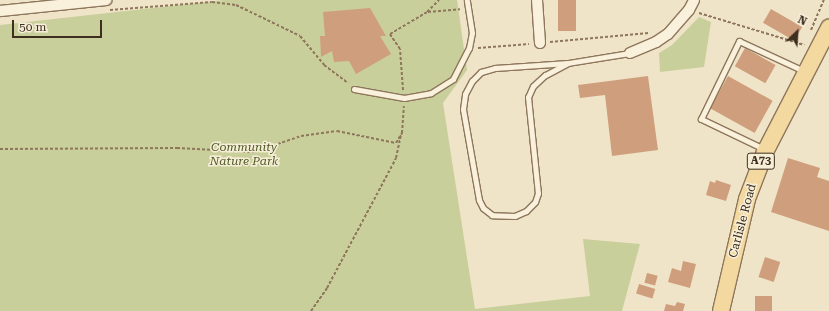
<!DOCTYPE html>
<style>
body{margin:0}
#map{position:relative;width:829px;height:311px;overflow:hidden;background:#f0e4c8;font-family:"Roboto Serif",serif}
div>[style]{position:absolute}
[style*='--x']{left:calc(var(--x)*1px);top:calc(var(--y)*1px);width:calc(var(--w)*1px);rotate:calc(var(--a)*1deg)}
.green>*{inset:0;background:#c9cf9b}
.building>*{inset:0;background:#cf9f7d;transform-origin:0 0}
.path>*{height:2px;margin-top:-1px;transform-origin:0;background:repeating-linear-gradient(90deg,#8d765c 0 3px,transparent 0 5px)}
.roads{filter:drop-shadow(1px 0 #8d765c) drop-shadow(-1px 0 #8d765c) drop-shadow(0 1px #8d765c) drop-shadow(0 -1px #8d765c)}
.lane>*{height:5px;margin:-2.5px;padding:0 2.5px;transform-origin:2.5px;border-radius:2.5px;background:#faf1dc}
.street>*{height:10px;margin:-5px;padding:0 5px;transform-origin:5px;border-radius:5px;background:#faf1dc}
.primary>*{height:16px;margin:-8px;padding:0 8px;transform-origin:8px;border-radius:8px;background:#f3d9a0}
span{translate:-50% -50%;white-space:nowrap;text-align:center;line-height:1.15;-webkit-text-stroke:3px #f7eed8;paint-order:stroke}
.shield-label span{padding:1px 3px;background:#f7eed8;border:1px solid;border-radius:3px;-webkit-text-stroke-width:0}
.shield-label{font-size:11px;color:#3d2e20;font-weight:700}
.park-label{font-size:12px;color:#4d5a26;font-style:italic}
.street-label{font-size:12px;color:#3d2e20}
.north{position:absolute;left:777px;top:12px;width:40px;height:40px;-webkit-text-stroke:3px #f7eed8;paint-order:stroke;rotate:25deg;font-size:11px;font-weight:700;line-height:16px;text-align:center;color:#3d2e20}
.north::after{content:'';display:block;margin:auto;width:14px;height:18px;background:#3d2e20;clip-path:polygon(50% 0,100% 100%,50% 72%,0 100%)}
.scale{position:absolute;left:12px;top:20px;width:90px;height:18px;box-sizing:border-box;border:2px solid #3d2e20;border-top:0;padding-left:5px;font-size:12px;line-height:14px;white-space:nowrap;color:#3d2e20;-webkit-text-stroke:3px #f7eed8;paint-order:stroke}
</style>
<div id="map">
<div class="green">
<i style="clip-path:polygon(224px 0,457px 0,467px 70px,443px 103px,475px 309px,590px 296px,583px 239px,640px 244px,622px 311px,0 311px,0 25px)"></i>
<i style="clip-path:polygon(699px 17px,711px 22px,704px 67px,660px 72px,659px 53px,672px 45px)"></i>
</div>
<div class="building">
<i style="left:558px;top:0;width:18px;height:31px"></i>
<i style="clip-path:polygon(370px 8px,386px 36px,380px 36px,391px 54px,356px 74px,349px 61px,334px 62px,332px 51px,321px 57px,320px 36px,325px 36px,323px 12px)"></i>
<i style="left:771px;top:9px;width:36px;height:16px;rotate:30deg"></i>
<i style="left:745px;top:48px;width:35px;height:21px;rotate:29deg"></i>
<i style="clip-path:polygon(648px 76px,658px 150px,612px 156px,605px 95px,580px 98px,578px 85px)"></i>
<i style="left:728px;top:76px;width:51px;height:37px;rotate:29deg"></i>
<i style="clip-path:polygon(788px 158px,820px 168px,817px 177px,829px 181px,829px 231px,771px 212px)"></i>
<i style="clip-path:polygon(716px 180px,731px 185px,726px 201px,706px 195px,710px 181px,715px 183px)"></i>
<i style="left:765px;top:257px;width:16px;height:21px;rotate:18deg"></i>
<i style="clip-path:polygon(683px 261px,696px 264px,690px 288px,668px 282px,672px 268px,681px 271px)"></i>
<i style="left:647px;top:273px;width:11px;height:10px;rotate:15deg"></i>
<i style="left:639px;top:284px;width:17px;height:10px;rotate:17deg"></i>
<i style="left:755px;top:296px;width:17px;height:15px"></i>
<i style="clip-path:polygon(677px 302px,685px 304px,683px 311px,664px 311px,666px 304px,675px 306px)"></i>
</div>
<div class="path">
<i style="--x:110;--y:10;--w:102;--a:-4.5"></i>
<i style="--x:212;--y:2;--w:24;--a:7"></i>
<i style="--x:236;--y:5;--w:71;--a:25.8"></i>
<i style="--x:300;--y:36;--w:38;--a:50"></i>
<i style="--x:324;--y:65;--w:30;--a:37"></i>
<i style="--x:428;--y:12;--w:32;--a:-5"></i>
<i style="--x:699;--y:13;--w:110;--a:16.9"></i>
<i style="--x:811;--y:30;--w:33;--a:-67"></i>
<i style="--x:550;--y:42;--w:99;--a:-5.2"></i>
<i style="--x:478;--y:48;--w:51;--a:-4.5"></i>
<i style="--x:403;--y:90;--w:41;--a:-94.2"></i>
<i style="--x:400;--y:49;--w:18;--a:-124"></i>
<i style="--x:390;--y:34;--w:43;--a:-30.7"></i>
<i style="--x:427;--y:12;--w:17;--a:-45"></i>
<i style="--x:0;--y:149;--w:177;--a:-0.3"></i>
<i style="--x:177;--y:148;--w:77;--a:3"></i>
<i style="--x:254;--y:152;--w:50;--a:-18.8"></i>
<i style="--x:301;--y:136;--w:36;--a:-8"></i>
<i style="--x:337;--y:131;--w:60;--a:11.5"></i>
<i style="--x:396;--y:143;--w:12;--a:-59"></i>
<i style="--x:402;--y:133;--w:27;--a:-86"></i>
<i style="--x:311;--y:311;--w:28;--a:-55"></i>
<i style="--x:327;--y:288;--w:147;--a:-62"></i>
<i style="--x:396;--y:158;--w:24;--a:-78"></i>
</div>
<div class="roads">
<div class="lane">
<i style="--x:568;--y:63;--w:26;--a:152"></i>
<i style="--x:545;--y:75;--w:16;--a:137"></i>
<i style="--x:533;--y:86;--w:12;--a:114"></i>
<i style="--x:528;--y:97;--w:97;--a:84.1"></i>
<i style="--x:538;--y:193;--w:9;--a:108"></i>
<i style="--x:535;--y:202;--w:13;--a:135"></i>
<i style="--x:526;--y:211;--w:12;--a:156"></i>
<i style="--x:515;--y:216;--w:23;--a:-178"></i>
<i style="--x:492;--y:215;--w:11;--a:-142"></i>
<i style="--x:483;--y:208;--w:9;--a:-117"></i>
<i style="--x:479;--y:200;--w:92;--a:-100"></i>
<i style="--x:463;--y:109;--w:15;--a:-82"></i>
<i style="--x:465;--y:94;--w:15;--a:-62"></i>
<i style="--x:472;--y:81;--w:13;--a:-45"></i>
<i style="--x:481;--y:72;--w:15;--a:-16"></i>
<i style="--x:495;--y:68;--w:73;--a:-3.9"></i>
<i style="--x:568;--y:63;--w:63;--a:-9.2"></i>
<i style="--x:354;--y:89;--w:51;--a:10.2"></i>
<i style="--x:404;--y:98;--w:27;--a:-10"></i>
<i style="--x:431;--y:93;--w:26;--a:-32"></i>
<i style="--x:453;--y:79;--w:35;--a:-63"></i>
<i style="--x:469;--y:48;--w:15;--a:-79"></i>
<i style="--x:472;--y:33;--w:33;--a:-99"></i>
<i style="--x:764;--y:149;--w:70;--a:-154.5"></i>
<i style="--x:701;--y:119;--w:87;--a:-64"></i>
<i style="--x:739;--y:41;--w:72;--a:24.8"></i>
</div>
<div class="street">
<i style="--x:537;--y:0;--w:43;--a:86"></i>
<i style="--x:0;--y:11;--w:107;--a:-5.9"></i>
<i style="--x:630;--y:53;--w:28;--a:-23"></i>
<i style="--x:656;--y:42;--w:14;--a:-34"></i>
<i style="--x:668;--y:34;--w:32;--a:-49"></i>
<i style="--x:689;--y:10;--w:11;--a:-63"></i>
</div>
<div class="primary">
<i style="--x:721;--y:311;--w:115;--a:-76.9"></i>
<i style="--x:747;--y:199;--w:50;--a:-69"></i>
<i style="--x:765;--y:152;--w:140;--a:-62.7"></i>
</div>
</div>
<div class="shield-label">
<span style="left:761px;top:161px">A73</span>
</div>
<div class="park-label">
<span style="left:244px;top:155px">Community<br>Nature Park</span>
</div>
<div class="street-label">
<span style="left:743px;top:221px;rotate:-75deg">Carlisle Road</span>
</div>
<div class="north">N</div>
<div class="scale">50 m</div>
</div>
